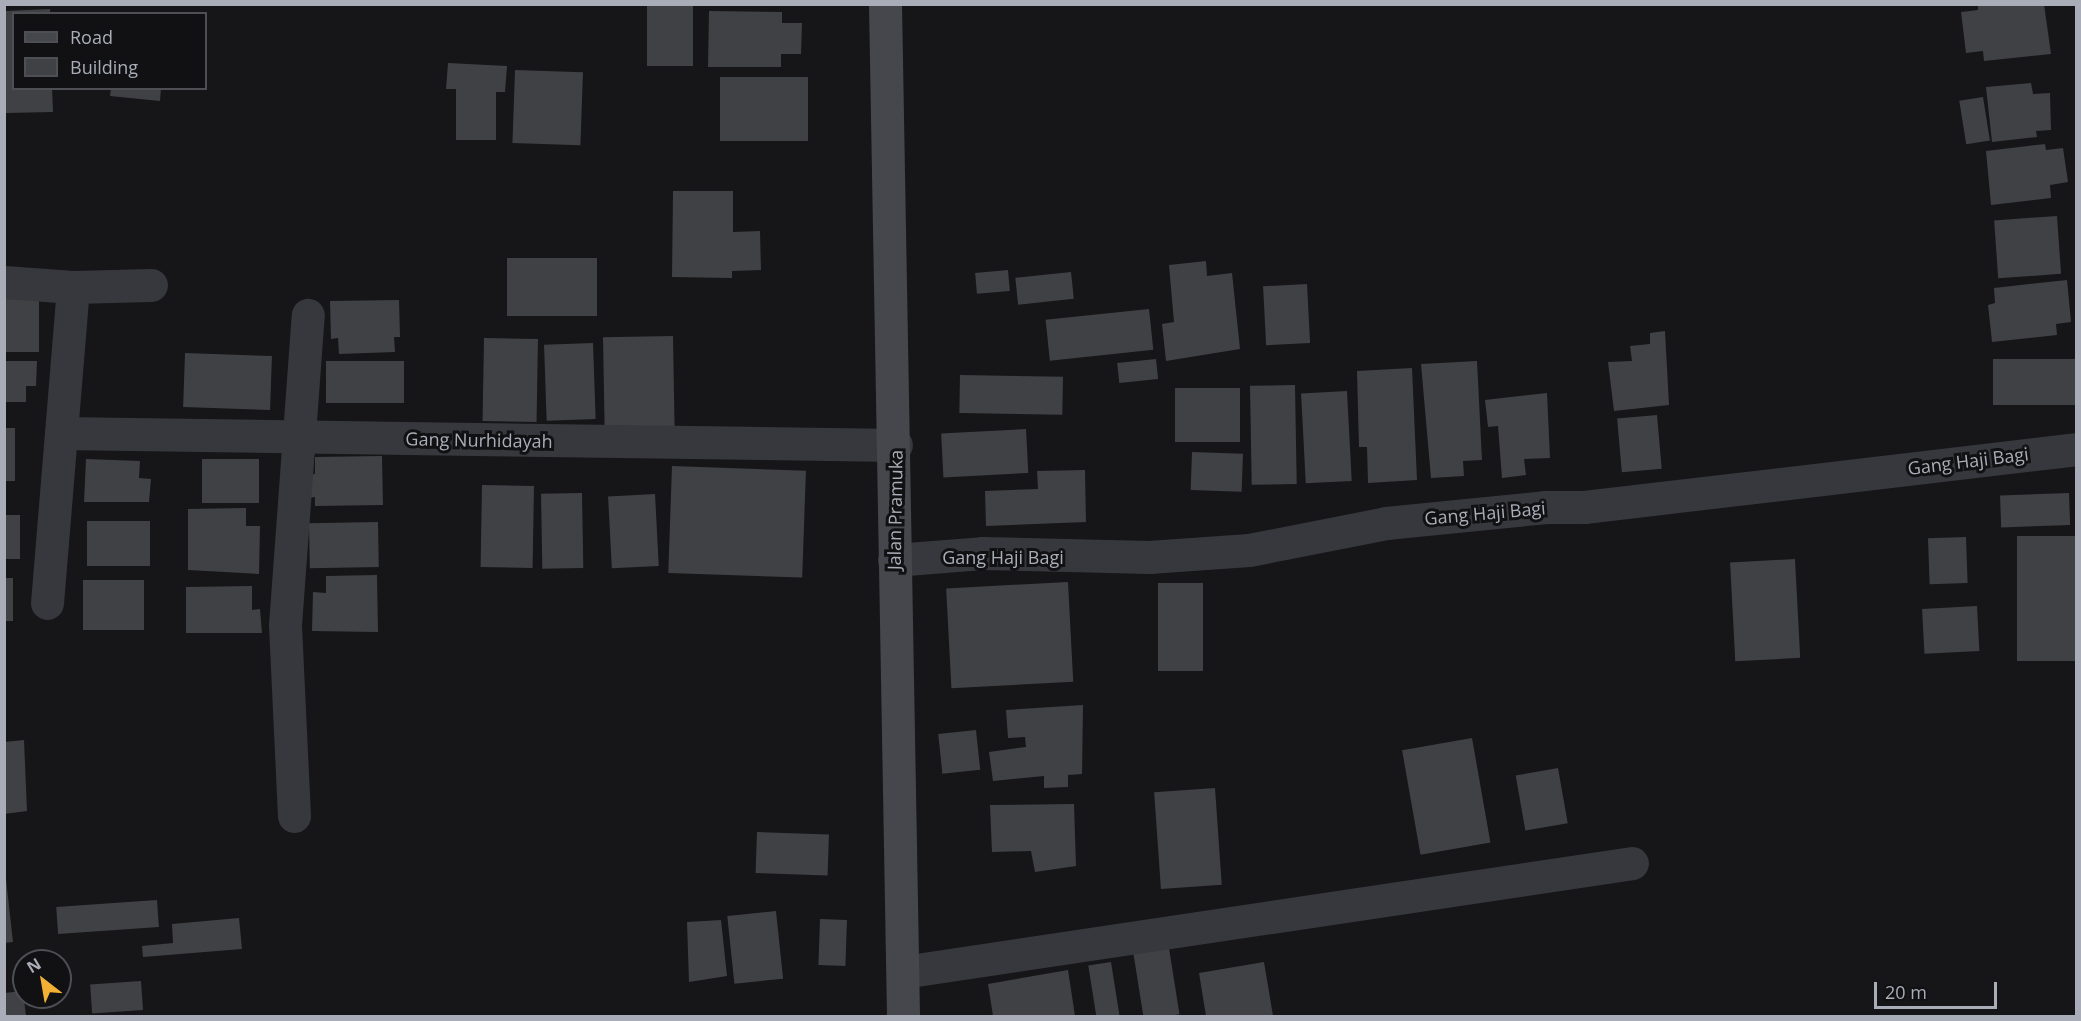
<!DOCTYPE html>
<style>
body{margin:0}
#map{position:relative;width:2081px;height:1021px;overflow:hidden;background:#161618;font-family:"Open Sans",sans-serif}
div>[style]{position:absolute}
[style*='--x']{left:calc(var(--x)*1px);top:calc(var(--y)*1px);width:calc(var(--w)*1px);rotate:calc(var(--a)*1deg)}
.building>*{inset:0;background:#404145;transform-origin:0 0}
.street>*{height:33px;margin:-16.5px;padding:0 16.5px;transform-origin:16.5px;border-radius:16.5px;background:#37383d}
.secondary>*{height:33px;margin:-16.5px;padding:0 16.5px;transform-origin:16.5px;border-radius:16.5px;background:#45474d}
span{translate:-50% -50%;white-space:nowrap;text-align:center;line-height:1.15;-webkit-text-stroke:6px #111113;paint-order:stroke}
.street-label{font-size:18px;color:#a8adb8}
.frame{position:absolute;inset:0;border:6px solid #a8adb8;pointer-events:none}
.legend{position:absolute;left:12px;top:12px;width:195px;height:78px;box-sizing:border-box;background:#111113;border:2px solid #4d4f55;margin:0;padding:8px 10px;list-style:none;font-size:18px;color:#a8adb8}
.legend li{display:flex;align-items:center;gap:12px;height:30px}
.legend b{width:30px;border:2px solid #4d4f55}
.north{position:absolute;left:12px;top:949px;width:60px;height:60px;box-sizing:border-box;background:#111113;border:2px solid #4d4f55;border-radius:50%;rotate:329deg;font-size:16px;font-weight:700;line-height:24px;text-align:center;color:#a8adb8}
.north::after{content:'';display:block;margin:auto;width:21px;height:27px;background:#f2b134;clip-path:polygon(50% 0,100% 100%,50% 72%,0 100%)}
.scale{position:absolute;left:1874px;top:982px;width:123px;height:27px;box-sizing:border-box;border:3px solid #a8adb8;border-top:0;padding-left:8px;font-size:18px;line-height:21px;white-space:nowrap;color:#a8adb8;-webkit-text-stroke:4px #111113;paint-order:stroke}
</style>
<div id="map">
<div class="building">
<i style="left:647px;top:4px;width:46px;height:62px"></i>
<i style="clip-path:polygon(1978px 4px,2044px 4px,2051px 54px,1984px 61px,1983px 51px,1966px 53px,1961px 12px,1978px 10px)"></i>
<i style="clip-path:polygon(50px 9px,50px 14px,14px 14px,14px 88px,52px 88px,53px 112px,6px 113px,4px 11px)"></i>
<i style="clip-path:polygon(709px 11px,782px 12px,782px 23px,802px 23px,801px 54px,781px 54px,781px 67px,708px 67px)"></i>
<i style="clip-path:polygon(448px 63px,507px 66px,505px 92px,496px 92px,496px 140px,456px 140px,456px 89px,446px 89px)"></i>
<i style="left:515px;top:70px;width:68px;height:73px;rotate:2deg"></i>
<i style="left:720px;top:77px;width:88px;height:64px"></i>
<i style="clip-path:polygon(2031px 83px,2033px 94px,2050px 93px,2051px 130px,2036px 131px,2037px 137px,1992px 142px,1986px 87px)"></i>
<i style="clip-path:polygon(111px 88px,161px 88px,160px 101px,110px 96px)"></i>
<i style="left:1983px;top:97px;width:44px;height:24px;rotate:81deg"></i>
<i style="clip-path:polygon(2045px 144px,2046px 150px,2063px 148px,2068px 182px,2050px 185px,2051px 198px,1991px 205px,1986px 151px)"></i>
<i style="clip-path:polygon(673px 191px,733px 191px,733px 232px,760px 231px,761px 270px,732px 271px,732px 278px,672px 277px)"></i>
<i style="left:2057px;top:216px;width:58px;height:63px;rotate:86deg"></i>
<i style="left:597px;top:258px;width:58px;height:90px;rotate:90deg"></i>
<i style="clip-path:polygon(1206px 261px,1207px 276px,1232px 273px,1240px 349px,1166px 361px,1162px 324px,1174px 322px,1169px 265px)"></i>
<i style="left:1008px;top:270px;width:21px;height:33px;rotate:85deg"></i>
<i style="left:1071px;top:272px;width:27px;height:56px;rotate:84deg"></i>
<i style="clip-path:polygon(2067px 280px,2071px 322px,2056px 324px,2057px 335px,1992px 342px,1988px 305px,1995px 303px,1994px 288px)"></i>
<i style="left:1307px;top:284px;width:59px;height:44px;rotate:87deg"></i>
<i style="left:4px;top:289px;width:35px;height:63px"></i>
<i style="clip-path:polygon(399px 300px,400px 337px,394px 337px,395px 352px,339px 354px,338px 338px,331px 339px,330px 301px)"></i>
<i style="left:1149px;top:309px;width:41px;height:104px;rotate:84deg"></i>
<i style="clip-path:polygon(1665px 331px,1669px 405px,1614px 411px,1608px 362px,1632px 361px,1630px 346px,1650px 344px,1650px 333px)"></i>
<i style="left:673px;top:336px;width:102px;height:70px;rotate:89deg"></i>
<i style="left:484px;top:338px;width:54px;height:83px;rotate:1deg"></i>
<i style="left:593px;top:343px;width:76px;height:49px;rotate:88deg"></i>
<i style="left:185px;top:353px;width:87px;height:54px;rotate:2deg"></i>
<i style="left:1156px;top:359px;width:20px;height:39px;rotate:84deg"></i>
<i style="left:2076px;top:359px;width:46px;height:83px;rotate:90deg"></i>
<i style="clip-path:polygon(4px 361px,37px 361px,36px 386px,26px 386px,26px 402px,4px 402px)"></i>
<i style="left:404px;top:361px;width:42px;height:78px;rotate:90deg"></i>
<i style="clip-path:polygon(1477px 361px,1482px 460px,1463px 461px,1464px 476px,1431px 478px,1421px 364px)"></i>
<i style="clip-path:polygon(1412px 368px,1417px 480px,1368px 483px,1367px 447px,1359px 447px,1357px 371px)"></i>
<i style="left:960px;top:375px;width:103px;height:38px;rotate:1deg"></i>
<i style="left:1295px;top:385px;width:99px;height:45px;rotate:89deg"></i>
<i style="left:1175px;top:388px;width:65px;height:54px"></i>
<i style="left:1347px;top:391px;width:90px;height:46px;rotate:87deg"></i>
<i style="clip-path:polygon(1547px 393px,1550px 458px,1524px 459px,1526px 475px,1502px 478px,1498px 426px,1488px 427px,1485px 400px)"></i>
<i style="left:1657px;top:415px;width:54px;height:40px;rotate:85deg"></i>
<i style="left:4px;top:428px;width:11px;height:53px"></i>
<i style="left:1026px;top:429px;width:44px;height:85px;rotate:87deg"></i>
<i style="left:1192px;top:452px;width:51px;height:38px;rotate:2deg"></i>
<i style="clip-path:polygon(382px 456px,383px 505px,315px 506px,315px 497px,308px 498px,305px 475px,315px 474px,315px 457px)"></i>
<i style="clip-path:polygon(86px 459px,140px 461px,139px 478px,151px 479px,149px 502px,84px 502px)"></i>
<i style="left:202px;top:459px;width:57px;height:44px"></i>
<i style="left:672px;top:466px;width:134px;height:107px;rotate:2deg"></i>
<i style="clip-path:polygon(1085px 470px,1086px 522px,986px 526px,985px 491px,1038px 489px,1037px 471px)"></i>
<i style="left:482px;top:485px;width:52px;height:82px;rotate:1deg"></i>
<i style="left:582px;top:493px;width:75px;height:41px;rotate:89deg"></i>
<i style="left:2069px;top:493px;width:32px;height:69px;rotate:88deg"></i>
<i style="left:655px;top:494px;width:72px;height:47px;rotate:87deg"></i>
<i style="clip-path:polygon(246px 508px,246px 526px,260px 526px,259px 574px,188px 570px,188px 509px)"></i>
<i style="left:4px;top:515px;width:16px;height:44px"></i>
<i style="left:87px;top:521px;width:63px;height:45px"></i>
<i style="left:378px;top:522px;width:45px;height:69px;rotate:89deg"></i>
<i style="left:2076px;top:536px;width:125px;height:59px;rotate:90deg"></i>
<i style="left:1966px;top:537px;width:46px;height:38px;rotate:88deg"></i>
<i style="left:1795px;top:559px;width:99px;height:65px;rotate:87deg"></i>
<i style="clip-path:polygon(377px 575px,378px 632px,312px 631px,313px 592px,326px 593px,326px 576px)"></i>
<i style="left:5px;top:578px;width:8px;height:43px"></i>
<i style="left:83px;top:580px;width:61px;height:50px"></i>
<i style="left:1068px;top:582px;width:100px;height:122px;rotate:87deg"></i>
<i style="left:1158px;top:583px;width:45px;height:88px"></i>
<i style="clip-path:polygon(252px 586px,252px 610px,260px 609px,262px 633px,186px 633px,186px 587px)"></i>
<i style="left:1977px;top:606px;width:45px;height:55px;rotate:87deg"></i>
<i style="clip-path:polygon(1083px 705px,1082px 774px,1068px 775px,1068px 787px,1044px 788px,1044px 776px,993px 781px,989px 752px,1026px 747px,1025px 737px,1008px 738px,1006px 710px)"></i>
<i style="left:976px;top:730px;width:40px;height:38px;rotate:84deg"></i>
<i style="left:1472px;top:738px;width:106px;height:71px;rotate:80deg"></i>
<i style="clip-path:polygon(24px 740px,27px 811px,4px 814px,4px 742px)"></i>
<i style="left:1558px;top:768px;width:56px;height:43px;rotate:80deg"></i>
<i style="left:1215px;top:788px;width:97px;height:61px;rotate:86deg"></i>
<i style="clip-path:polygon(1074px 804px,1076px 866px,1035px 872px,1031px 851px,992px 852px,990px 805px)"></i>
<i style="left:757px;top:832px;width:72px;height:41px;rotate:2deg"></i>
<i style="clip-path:polygon(4px 861px,13px 942px,4px 943px)"></i>
<i style="left:157px;top:900px;width:27px;height:101px;rotate:86deg"></i>
<i style="left:776px;top:911px;width:68px;height:49px;rotate:84deg"></i>
<i style="clip-path:polygon(239px 918px,242px 949px,143px 957px,142px 946px,173px 943px,172px 924px)"></i>
<i style="left:820px;top:919px;width:27px;height:46px;rotate:2deg"></i>
<i style="clip-path:polygon(721px 920px,727px 976px,689px 982px,687px 922px)"></i>
<i style="left:1169px;top:948px;width:67px;height:36px;rotate:81deg"></i>
<i style="left:1111px;top:962px;width:55px;height:23px;rotate:81deg"></i>
<i style="clip-path:polygon(1264px 962px,1273px 1016px,1206px 1016px,1199px 973px)"></i>
<i style="clip-path:polygon(1068px 970px,1075px 1016px,993px 1016px,988px 984px)"></i>
<i style="left:141px;top:981px;width:29px;height:51px;rotate:86deg"></i>
<i style="clip-path:polygon(23px 991px,26px 1016px,4px 1016px,4px 993px)"></i>
</div>
<div class="street">
<i style="--x:4;--y:282;--w:69;--a:4.1"></i>
<i style="--x:73;--y:287;--w:317;--a:94.7"></i>
<i style="--x:73;--y:287;--w:78;--a:-1.5"></i>
<i style="--x:61;--y:433;--w:835;--a:0.82"></i>
<i style="--x:894;--y:560;--w:88;--a:-4.5"></i>
<i style="--x:982;--y:553;--w:167;--a:1.4"></i>
<i style="--x:1149;--y:557;--w:100;--a:-4"></i>
<i style="--x:1249;--y:550;--w:140;--a:-11.1"></i>
<i style="--x:1386;--y:523;--w:161;--a:-5.7"></i>
<i style="--x:1546;--y:507;--w:38;--a:0"></i>
<i style="--x:1584;--y:507;--w:495;--a:-6.7"></i>
<i style="--x:294;--y:816;--w:191;--a:-92.7"></i>
<i style="--x:285;--y:625;--w:311;--a:-85.8"></i>
<i style="--x:903;--y:972;--w:737;--a:-8.5"></i>
</div>
<div class="secondary">
<i style="--x:885;--y:4;--w:1012;--a:88.98"></i>
</div>
<div class="street-label">
<span style="left:479px;top:440px;rotate:1deg">Gang Nurhidayah</span>
<span style="left:1968px;top:461px;rotate:-7deg">Gang Haji Bagi</span>
<span style="left:895px;top:510px;rotate:-89deg">Jalan Pramuka</span>
<span style="left:1485px;top:513px;rotate:-5deg">Gang Haji Bagi</span>
<span style="left:1003px;top:557px">Gang Haji Bagi</span>
</div>
<div class="frame"></div>
<ul class="legend">
<li><b style="height:8px;background:#45474d"></b>Road</li>
<li><b style="height:16px;background:#404145"></b>Building</li>
</ul>
<div class="north">N</div>
<div class="scale">20 m</div>
</div>
